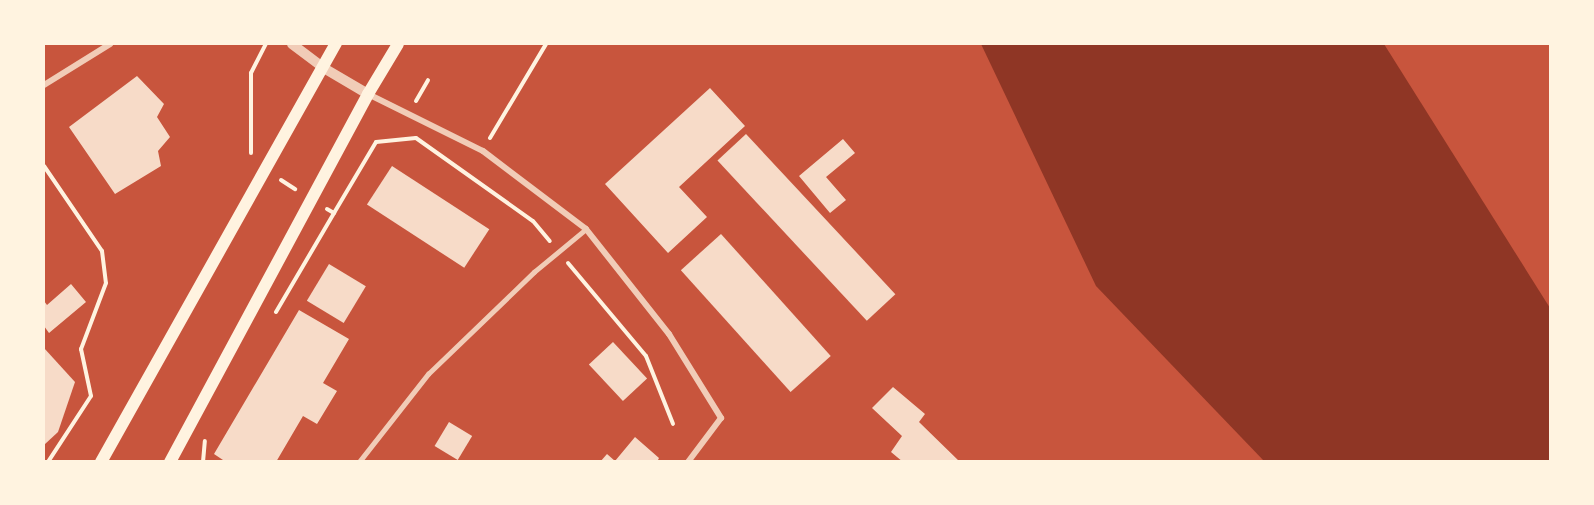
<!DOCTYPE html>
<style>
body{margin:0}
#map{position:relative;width:1594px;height:505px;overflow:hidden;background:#c8553d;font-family:"Source Sans 3",sans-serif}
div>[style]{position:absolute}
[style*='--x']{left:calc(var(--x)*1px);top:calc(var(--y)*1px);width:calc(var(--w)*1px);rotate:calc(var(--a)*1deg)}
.water>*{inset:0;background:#8f3625}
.building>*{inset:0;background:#f7dbc8;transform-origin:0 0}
.path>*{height:4px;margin:-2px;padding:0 2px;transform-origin:2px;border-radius:2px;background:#fff3e0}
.service>*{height:4.5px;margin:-2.25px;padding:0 2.25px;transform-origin:2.25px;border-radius:2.25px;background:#f1ccb7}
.minor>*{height:6px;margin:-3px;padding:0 3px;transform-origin:3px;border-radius:3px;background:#f1ccb7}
.tertiary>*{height:10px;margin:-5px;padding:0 5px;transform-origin:5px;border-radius:5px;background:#f1ccb7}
.secondary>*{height:12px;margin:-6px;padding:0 6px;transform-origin:6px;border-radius:6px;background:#fff3e0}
span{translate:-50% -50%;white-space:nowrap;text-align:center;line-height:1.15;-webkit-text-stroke:5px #fff3e0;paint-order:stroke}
.frame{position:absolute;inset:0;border:45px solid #fff3e0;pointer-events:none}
</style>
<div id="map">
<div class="water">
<i style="clip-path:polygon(981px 44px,1384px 44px,1550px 308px,1550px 461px,1264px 461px,1096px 286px)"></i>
</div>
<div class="building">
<i style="clip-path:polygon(137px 76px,164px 104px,157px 117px,170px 137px,158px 151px,161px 166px,115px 194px,69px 127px)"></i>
<i style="clip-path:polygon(710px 88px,745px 126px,679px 187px,707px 217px,668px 253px,605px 184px)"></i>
<i style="left:746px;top:134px;width:219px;height:39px;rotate:47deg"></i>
<i style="clip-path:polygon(843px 139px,855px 153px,826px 177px,846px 200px,830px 213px,799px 176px)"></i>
<i style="left:392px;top:166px;width:116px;height:46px;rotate:33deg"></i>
<i style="left:721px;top:234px;width:164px;height:54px;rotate:48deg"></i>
<i style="left:329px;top:264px;width:43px;height:43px;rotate:31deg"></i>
<i style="clip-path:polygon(71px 284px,86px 302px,49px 333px,44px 326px,44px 301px,47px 305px)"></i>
<i style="clip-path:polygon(299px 310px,349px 339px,323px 383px,337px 391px,317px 424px,303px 416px,276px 462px,226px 462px,214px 454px)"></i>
<i style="left:613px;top:342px;width:50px;height:33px;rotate:47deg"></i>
<i style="clip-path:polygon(44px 348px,75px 382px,58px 432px,44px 445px)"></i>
<i style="clip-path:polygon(893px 387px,925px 414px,919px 422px,960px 462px,903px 462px,891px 452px,902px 436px,872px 408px)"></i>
<i style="left:449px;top:422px;width:27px;height:28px;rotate:31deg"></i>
<i style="clip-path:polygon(635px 437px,659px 458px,657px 462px,600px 462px,607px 454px,615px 461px)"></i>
</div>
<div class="path">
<i style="--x:416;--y:101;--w:24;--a:-60"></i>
<i style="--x:490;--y:138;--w:109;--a:-59.2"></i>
<i style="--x:251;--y:153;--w:80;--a:-90"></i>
<i style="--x:251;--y:73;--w:33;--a:-63"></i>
<i style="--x:44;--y:166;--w:103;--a:55.7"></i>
<i style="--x:102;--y:251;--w:32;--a:83"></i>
<i style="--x:106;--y:283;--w:71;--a:110.7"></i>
<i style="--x:81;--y:349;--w:48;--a:78"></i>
<i style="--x:91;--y:396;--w:79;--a:123.1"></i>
<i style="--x:281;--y:180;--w:17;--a:33"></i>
<i style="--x:327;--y:209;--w:8;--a:30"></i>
<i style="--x:334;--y:213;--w:82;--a:-59.4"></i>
<i style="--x:376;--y:142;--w:40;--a:-5.7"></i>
<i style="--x:416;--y:138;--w:143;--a:35.4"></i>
<i style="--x:533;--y:221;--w:26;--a:50"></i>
<i style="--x:568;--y:263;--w:121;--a:50"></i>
<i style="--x:646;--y:356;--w:73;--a:68.3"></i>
<i style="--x:276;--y:312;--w:115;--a:-59.6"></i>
<i style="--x:203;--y:462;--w:21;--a:-85"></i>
</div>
<div class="service">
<i style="--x:359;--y:462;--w:112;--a:-51.9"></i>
<i style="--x:428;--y:374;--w:147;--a:-43.9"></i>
<i style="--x:534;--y:272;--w:67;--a:-39.6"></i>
</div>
<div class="minor">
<i style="--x:44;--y:85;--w:78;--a:-31.8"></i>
<i style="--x:368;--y:94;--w:128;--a:26.4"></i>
<i style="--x:483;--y:151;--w:129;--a:37.1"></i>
<i style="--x:586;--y:229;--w:134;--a:51.7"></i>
<i style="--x:669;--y:334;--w:99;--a:58.2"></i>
<i style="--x:721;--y:418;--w:55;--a:126.9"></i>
</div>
<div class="tertiary">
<i style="--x:292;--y:44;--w:38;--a:37"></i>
<i style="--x:322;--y:67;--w:53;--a:30.4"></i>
</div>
<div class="secondary">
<i style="--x:101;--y:462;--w:480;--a:-60.7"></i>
<i style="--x:170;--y:462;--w:418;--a:-61.7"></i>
<i style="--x:368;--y:94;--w:58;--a:-59"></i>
</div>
<div class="frame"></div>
</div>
